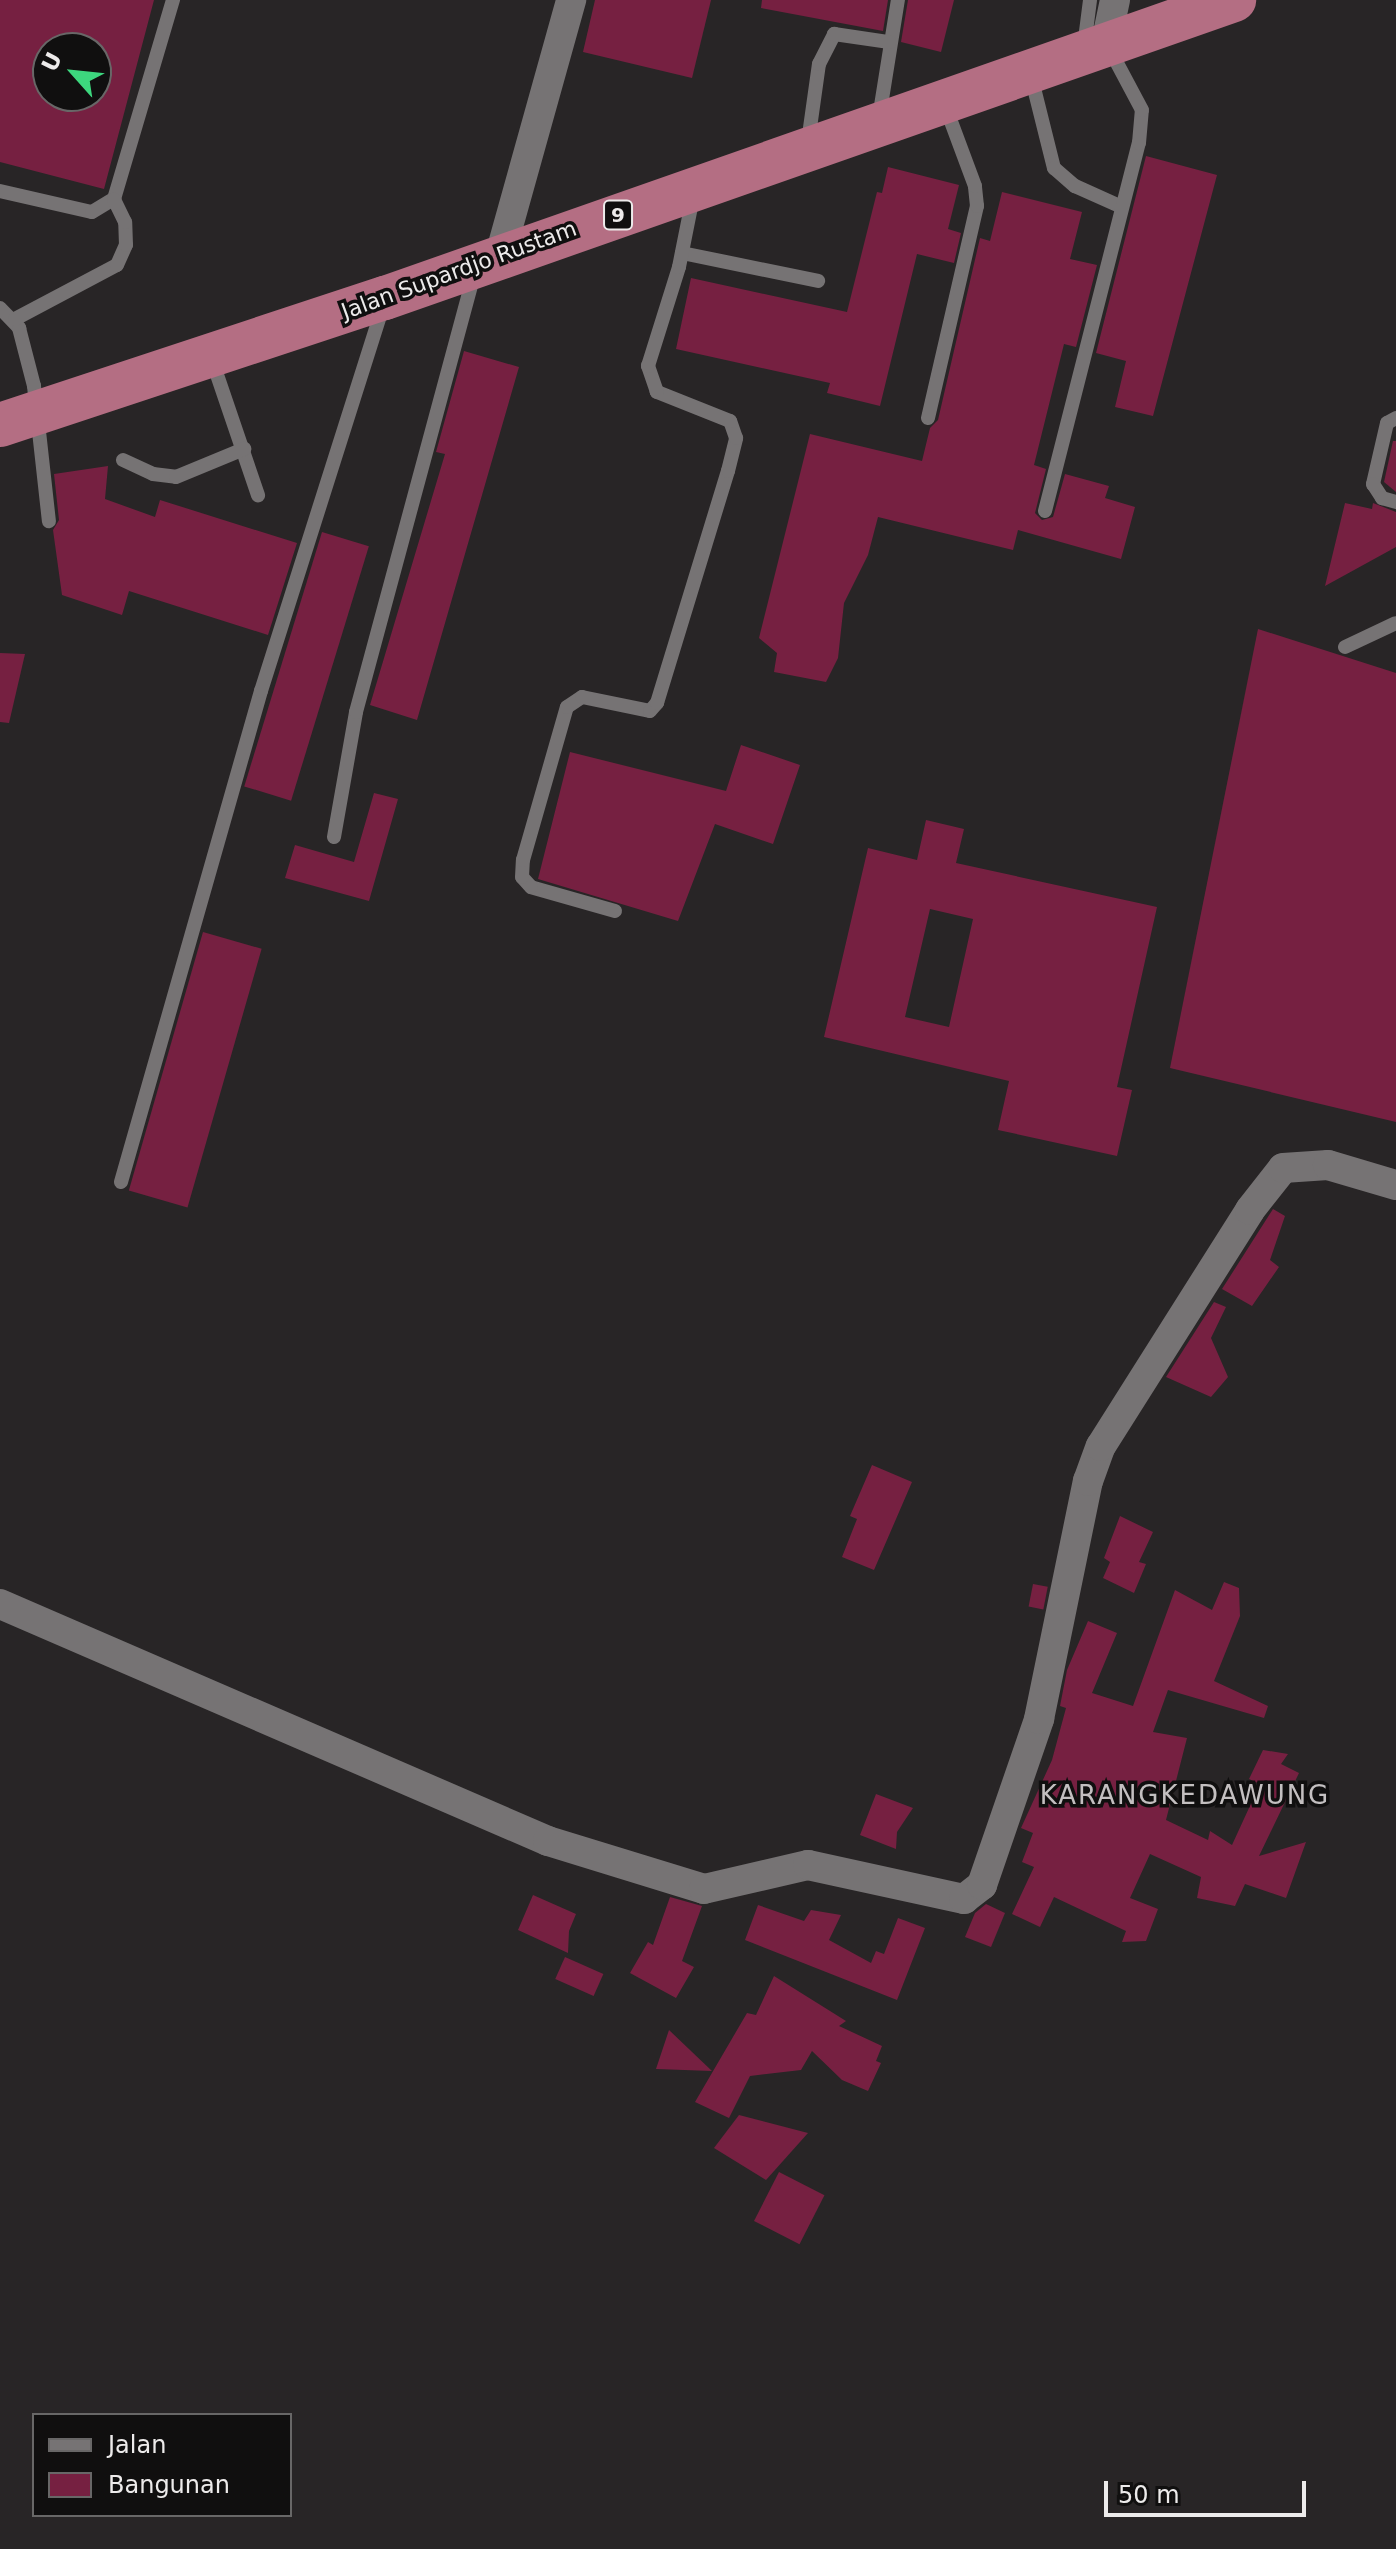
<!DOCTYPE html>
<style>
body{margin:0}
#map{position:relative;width:1396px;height:2549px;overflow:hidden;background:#282526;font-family:"DejaVu Sans",sans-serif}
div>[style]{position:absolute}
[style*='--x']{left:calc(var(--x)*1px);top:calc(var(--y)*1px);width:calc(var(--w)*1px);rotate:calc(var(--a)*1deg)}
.building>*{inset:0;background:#762041;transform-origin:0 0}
.lane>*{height:14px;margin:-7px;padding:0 7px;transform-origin:7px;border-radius:7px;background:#767374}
.street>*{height:30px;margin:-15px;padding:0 15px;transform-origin:15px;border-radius:15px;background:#767374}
.highway>*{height:44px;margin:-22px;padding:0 22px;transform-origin:22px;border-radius:22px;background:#b46e83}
span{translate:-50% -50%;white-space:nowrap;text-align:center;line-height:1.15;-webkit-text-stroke:7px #100f0f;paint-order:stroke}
.shield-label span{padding:2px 6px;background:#100f0f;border:2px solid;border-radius:6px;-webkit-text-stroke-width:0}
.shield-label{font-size:20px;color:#edebeb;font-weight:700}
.street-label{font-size:22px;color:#edebeb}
.quarter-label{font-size:26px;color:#c3bfc0;letter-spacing:2px}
.legend{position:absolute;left:32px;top:2413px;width:260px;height:104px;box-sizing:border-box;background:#100f0f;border:2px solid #686767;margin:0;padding:10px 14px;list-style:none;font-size:24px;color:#edebeb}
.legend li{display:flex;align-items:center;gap:16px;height:40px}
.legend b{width:40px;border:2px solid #686767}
.north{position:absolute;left:32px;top:32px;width:80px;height:80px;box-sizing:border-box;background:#100f0f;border:2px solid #686767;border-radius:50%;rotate:297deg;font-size:22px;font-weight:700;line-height:32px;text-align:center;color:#edebeb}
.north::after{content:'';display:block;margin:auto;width:28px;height:36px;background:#3dd77e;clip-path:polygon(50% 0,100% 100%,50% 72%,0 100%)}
.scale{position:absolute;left:1104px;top:2481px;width:202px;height:36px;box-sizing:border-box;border:4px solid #edebeb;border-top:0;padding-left:10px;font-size:24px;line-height:28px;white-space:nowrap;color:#edebeb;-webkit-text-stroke:6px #100f0f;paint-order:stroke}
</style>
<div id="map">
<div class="building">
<i style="clip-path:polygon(evenodd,0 0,154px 0,104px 189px,0 162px,0 0,48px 48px,96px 48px,96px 96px,48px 96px,48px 48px)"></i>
<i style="clip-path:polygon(595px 0,711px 0,692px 78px,583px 52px)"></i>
<i style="clip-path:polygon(762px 0,888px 0,883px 31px,761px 8px)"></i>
<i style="clip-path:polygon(908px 0,954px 0,941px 52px,901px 42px)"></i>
<i style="clip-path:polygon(1146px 156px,1217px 175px,1153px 416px,1115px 407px,1126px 361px,1096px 353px)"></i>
<i style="clip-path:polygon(888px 167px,959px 185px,948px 229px,961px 233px,954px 263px,917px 254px,880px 406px,827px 393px,830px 383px,676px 349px,691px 278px,847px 312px,877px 192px,882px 193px)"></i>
<i style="clip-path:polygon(1002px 192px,1082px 212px,1070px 259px,1097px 265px,1076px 347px,1064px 344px,1034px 465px,1046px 469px,1035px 513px,1042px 520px,1053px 517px,1065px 474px,1109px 486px,1105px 498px,1135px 507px,1121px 559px,1018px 530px,1013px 550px,878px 517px,868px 555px,844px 603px,838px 658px,826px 682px,774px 672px,777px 653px,759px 638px,810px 434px,922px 461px,930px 428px,938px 420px,980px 238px,990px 241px)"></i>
<i style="clip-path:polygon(464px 351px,519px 367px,417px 720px,370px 705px,445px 454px,436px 452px)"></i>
<i style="clip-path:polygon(1393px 441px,1396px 441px,1396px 492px,1384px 482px)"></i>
<i style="clip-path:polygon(108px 466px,105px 499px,155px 517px,160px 500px,297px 543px,268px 635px,129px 591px,122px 615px,62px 595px,53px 530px,59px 520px,54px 474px)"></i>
<i style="clip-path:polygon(1345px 503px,1372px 509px,1373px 503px,1396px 512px,1396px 547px,1325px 586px)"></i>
<i style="left:322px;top:532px;width:49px;height:266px;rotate:17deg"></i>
<i style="clip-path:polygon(1258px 629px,1396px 673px,1396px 1122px,1170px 1068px)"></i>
<i style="clip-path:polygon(0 653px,25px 654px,9px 723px,0 722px)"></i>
<i style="clip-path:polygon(741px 745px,800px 765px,773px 844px,715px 824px,678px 921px,538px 879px,570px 752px,726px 791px)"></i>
<i style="clip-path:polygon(374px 793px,398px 799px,369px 901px,285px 878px,295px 845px,354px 862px)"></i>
<i style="clip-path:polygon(evenodd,926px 820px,964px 829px,956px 863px,1157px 907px,1117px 1087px,1132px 1090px,1117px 1156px,998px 1130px,1009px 1081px,824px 1037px,868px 848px,917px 860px,926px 820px,930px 909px,973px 919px,949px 1027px,905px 1017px,930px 909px)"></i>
<i style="left:203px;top:932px;width:61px;height:269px;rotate:16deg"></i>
<i style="clip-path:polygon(1273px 1209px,1285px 1216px,1270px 1260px,1279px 1267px,1252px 1306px,1222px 1289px)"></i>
<i style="clip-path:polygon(1214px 1302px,1226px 1307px,1211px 1338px,1228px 1377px,1211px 1397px,1166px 1377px)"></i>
<i style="clip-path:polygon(872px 1465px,912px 1482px,874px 1570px,842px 1557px,857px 1519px,850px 1516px)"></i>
<i style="clip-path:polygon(1120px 1516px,1153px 1532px,1139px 1562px,1146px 1564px,1134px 1593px,1103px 1578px,1110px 1562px,1104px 1558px)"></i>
<i style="clip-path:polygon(1224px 1582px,1239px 1588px,1240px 1616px,1214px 1681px,1268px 1706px,1264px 1718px,1168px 1690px,1153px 1732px,1187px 1738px,1166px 1820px,1208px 1840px,1210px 1831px,1232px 1845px,1260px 1784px,1249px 1779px,1263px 1750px,1288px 1754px,1281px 1764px,1299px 1773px,1259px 1856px,1306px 1842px,1286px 1898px,1245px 1884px,1235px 1906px,1197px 1898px,1201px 1877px,1150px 1854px,1130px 1898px,1158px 1909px,1146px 1941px,1122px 1942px,1126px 1931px,1054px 1897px,1040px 1927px,1012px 1914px,1034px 1867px,1022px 1862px,1033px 1833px,1021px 1828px,1052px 1760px,1066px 1708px,1060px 1706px,1067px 1670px,1088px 1621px,1117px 1633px,1092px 1693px,1133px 1706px,1175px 1590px,1212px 1610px)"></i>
<i style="left:1033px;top:1584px;width:15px;height:23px;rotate:11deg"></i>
<i style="clip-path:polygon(876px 1794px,913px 1808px,897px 1832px,896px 1849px,860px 1835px)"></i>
<i style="clip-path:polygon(533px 1895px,576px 1914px,569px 1931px,568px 1953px,518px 1930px)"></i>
<i style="clip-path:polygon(670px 1897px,702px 1906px,682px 1961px,694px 1967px,676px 1998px,630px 1973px,648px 1942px,653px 1945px)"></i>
<i style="clip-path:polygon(986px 1904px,1005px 1913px,991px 1947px,965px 1937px,975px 1913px)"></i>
<i style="clip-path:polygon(758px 1905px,804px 1921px,811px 1910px,841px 1915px,829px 1940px,871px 1963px,876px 1951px,884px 1954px,898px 1918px,925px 1928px,897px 2000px,745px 1940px)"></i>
<i style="left:565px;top:1957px;width:42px;height:24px;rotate:24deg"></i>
<i style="clip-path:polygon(774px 1976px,846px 2021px,839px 2026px,882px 2046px,876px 2061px,881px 2063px,868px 2091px,842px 2080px,812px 2051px,801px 2070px,750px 2076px,729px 2118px,695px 2102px,747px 2013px,756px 2015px)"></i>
<i style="clip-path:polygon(669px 2030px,712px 2071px,656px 2069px)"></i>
<i style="clip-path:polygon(739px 2115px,808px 2133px,766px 2180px,714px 2148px)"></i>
<i style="left:779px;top:2172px;width:51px;height:55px;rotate:27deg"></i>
</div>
<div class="lane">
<i style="--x:1084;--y:47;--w:47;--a:-82.7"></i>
<i style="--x:1031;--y:76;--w:95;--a:76"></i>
<i style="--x:1054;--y:168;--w:28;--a:41"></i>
<i style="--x:1075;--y:186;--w:51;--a:24.1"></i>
<i style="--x:879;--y:118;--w:120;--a:-80.9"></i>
<i style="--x:808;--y:142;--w:79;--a:-82"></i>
<i style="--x:819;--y:64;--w:34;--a:-63"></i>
<i style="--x:834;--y:34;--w:56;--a:8.3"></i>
<i style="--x:0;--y:191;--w:94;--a:12.9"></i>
<i style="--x:92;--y:212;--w:26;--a:-31"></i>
<i style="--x:114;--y:199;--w:208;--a:-73.5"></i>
<i style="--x:682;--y:253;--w:139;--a:11.6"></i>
<i style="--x:0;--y:308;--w:28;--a:46"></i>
<i style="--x:19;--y:328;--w:60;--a:75.5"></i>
<i style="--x:34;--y:386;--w:136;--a:83.7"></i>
<i style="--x:15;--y:319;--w:115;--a:-27.9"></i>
<i style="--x:117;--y:265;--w:22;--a:-66"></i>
<i style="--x:126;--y:245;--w:23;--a:-92"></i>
<i style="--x:125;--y:222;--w:25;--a:-116"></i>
<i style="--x:212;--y:360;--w:143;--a:71.2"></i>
<i style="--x:928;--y:418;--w:218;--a:-77"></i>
<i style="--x:977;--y:206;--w:20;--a:-96"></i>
<i style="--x:975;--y:186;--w:83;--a:-110.4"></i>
<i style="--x:1396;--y:418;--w:10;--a:151"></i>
<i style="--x:1387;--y:423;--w:63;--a:102.9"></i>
<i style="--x:1373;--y:484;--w:17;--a:57"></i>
<i style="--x:1382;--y:498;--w:15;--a:16"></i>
<i style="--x:123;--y:460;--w:33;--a:25"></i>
<i style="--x:153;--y:474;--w:23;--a:7"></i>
<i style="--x:176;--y:477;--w:74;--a:-22.4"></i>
<i style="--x:1045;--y:511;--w:380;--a:-75.7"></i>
<i style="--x:1139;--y:143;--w:33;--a:-85"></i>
<i style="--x:1142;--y:110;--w:70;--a:-118"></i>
<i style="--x:1345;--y:647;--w:56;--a:-25.2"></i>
<i style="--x:334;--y:837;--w:127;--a:-80"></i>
<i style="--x:356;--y:712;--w:454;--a:-74.9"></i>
<i style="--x:615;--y:911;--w:87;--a:-164.1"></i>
<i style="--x:531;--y:887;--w:13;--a:-132"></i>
<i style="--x:522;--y:877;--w:17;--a:-87"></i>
<i style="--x:523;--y:860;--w:159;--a:-74"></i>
<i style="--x:567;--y:707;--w:18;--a:-34"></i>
<i style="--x:582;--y:697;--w:69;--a:11.6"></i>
<i style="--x:650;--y:711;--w:11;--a:-49"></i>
<i style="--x:657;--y:703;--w:243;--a:-73"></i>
<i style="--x:728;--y:471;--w:34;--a:-76"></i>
<i style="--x:736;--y:438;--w:18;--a:-109"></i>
<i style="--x:730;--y:421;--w:79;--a:-158.3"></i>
<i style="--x:657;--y:392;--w:28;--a:-109"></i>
<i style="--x:648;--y:366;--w:104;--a:-72.6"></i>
<i style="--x:679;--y:267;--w:71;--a:-78.7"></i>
<i style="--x:121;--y:1182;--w:511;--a:-74.09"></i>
<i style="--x:261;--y:691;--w:404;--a:-72.4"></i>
</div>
<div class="street">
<i style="--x:1106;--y:43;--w:44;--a:-78.2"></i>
<i style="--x:500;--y:255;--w:265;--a:-74.4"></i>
<i style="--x:0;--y:1604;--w:597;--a:23.39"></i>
<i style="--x:548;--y:1841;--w:163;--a:17.1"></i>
<i style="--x:704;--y:1889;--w:107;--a:-13"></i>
<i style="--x:808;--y:1865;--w:160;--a:12.3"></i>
<i style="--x:964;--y:1899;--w:23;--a:-38"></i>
<i style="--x:982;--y:1885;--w:176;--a:-71"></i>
<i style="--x:1039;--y:1719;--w:243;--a:-78.4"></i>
<i style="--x:1088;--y:1481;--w:37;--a:-70"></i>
<i style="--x:1101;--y:1446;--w:279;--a:-57.7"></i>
<i style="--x:1250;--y:1210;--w:53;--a:-51.8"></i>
<i style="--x:1283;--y:1168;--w:45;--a:-3.8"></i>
<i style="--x:1328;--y:1165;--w:71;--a:16.4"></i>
</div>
<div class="highway">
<i style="--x:0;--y:425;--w:405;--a:-18.3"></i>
<i style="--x:385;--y:298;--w:900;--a:-19.34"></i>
</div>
<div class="shield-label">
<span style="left:618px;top:215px">9</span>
</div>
<div class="street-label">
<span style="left:459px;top:270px;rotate:-20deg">Jalan Supardjo Rustam</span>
</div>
<div class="quarter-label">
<span style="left:1185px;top:1796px">KARANGKEDAWUNG</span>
</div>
<ul class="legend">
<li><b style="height:10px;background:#767374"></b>Jalan</li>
<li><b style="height:22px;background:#762041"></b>Bangunan</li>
</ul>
<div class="north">U</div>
<div class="scale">50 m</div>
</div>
